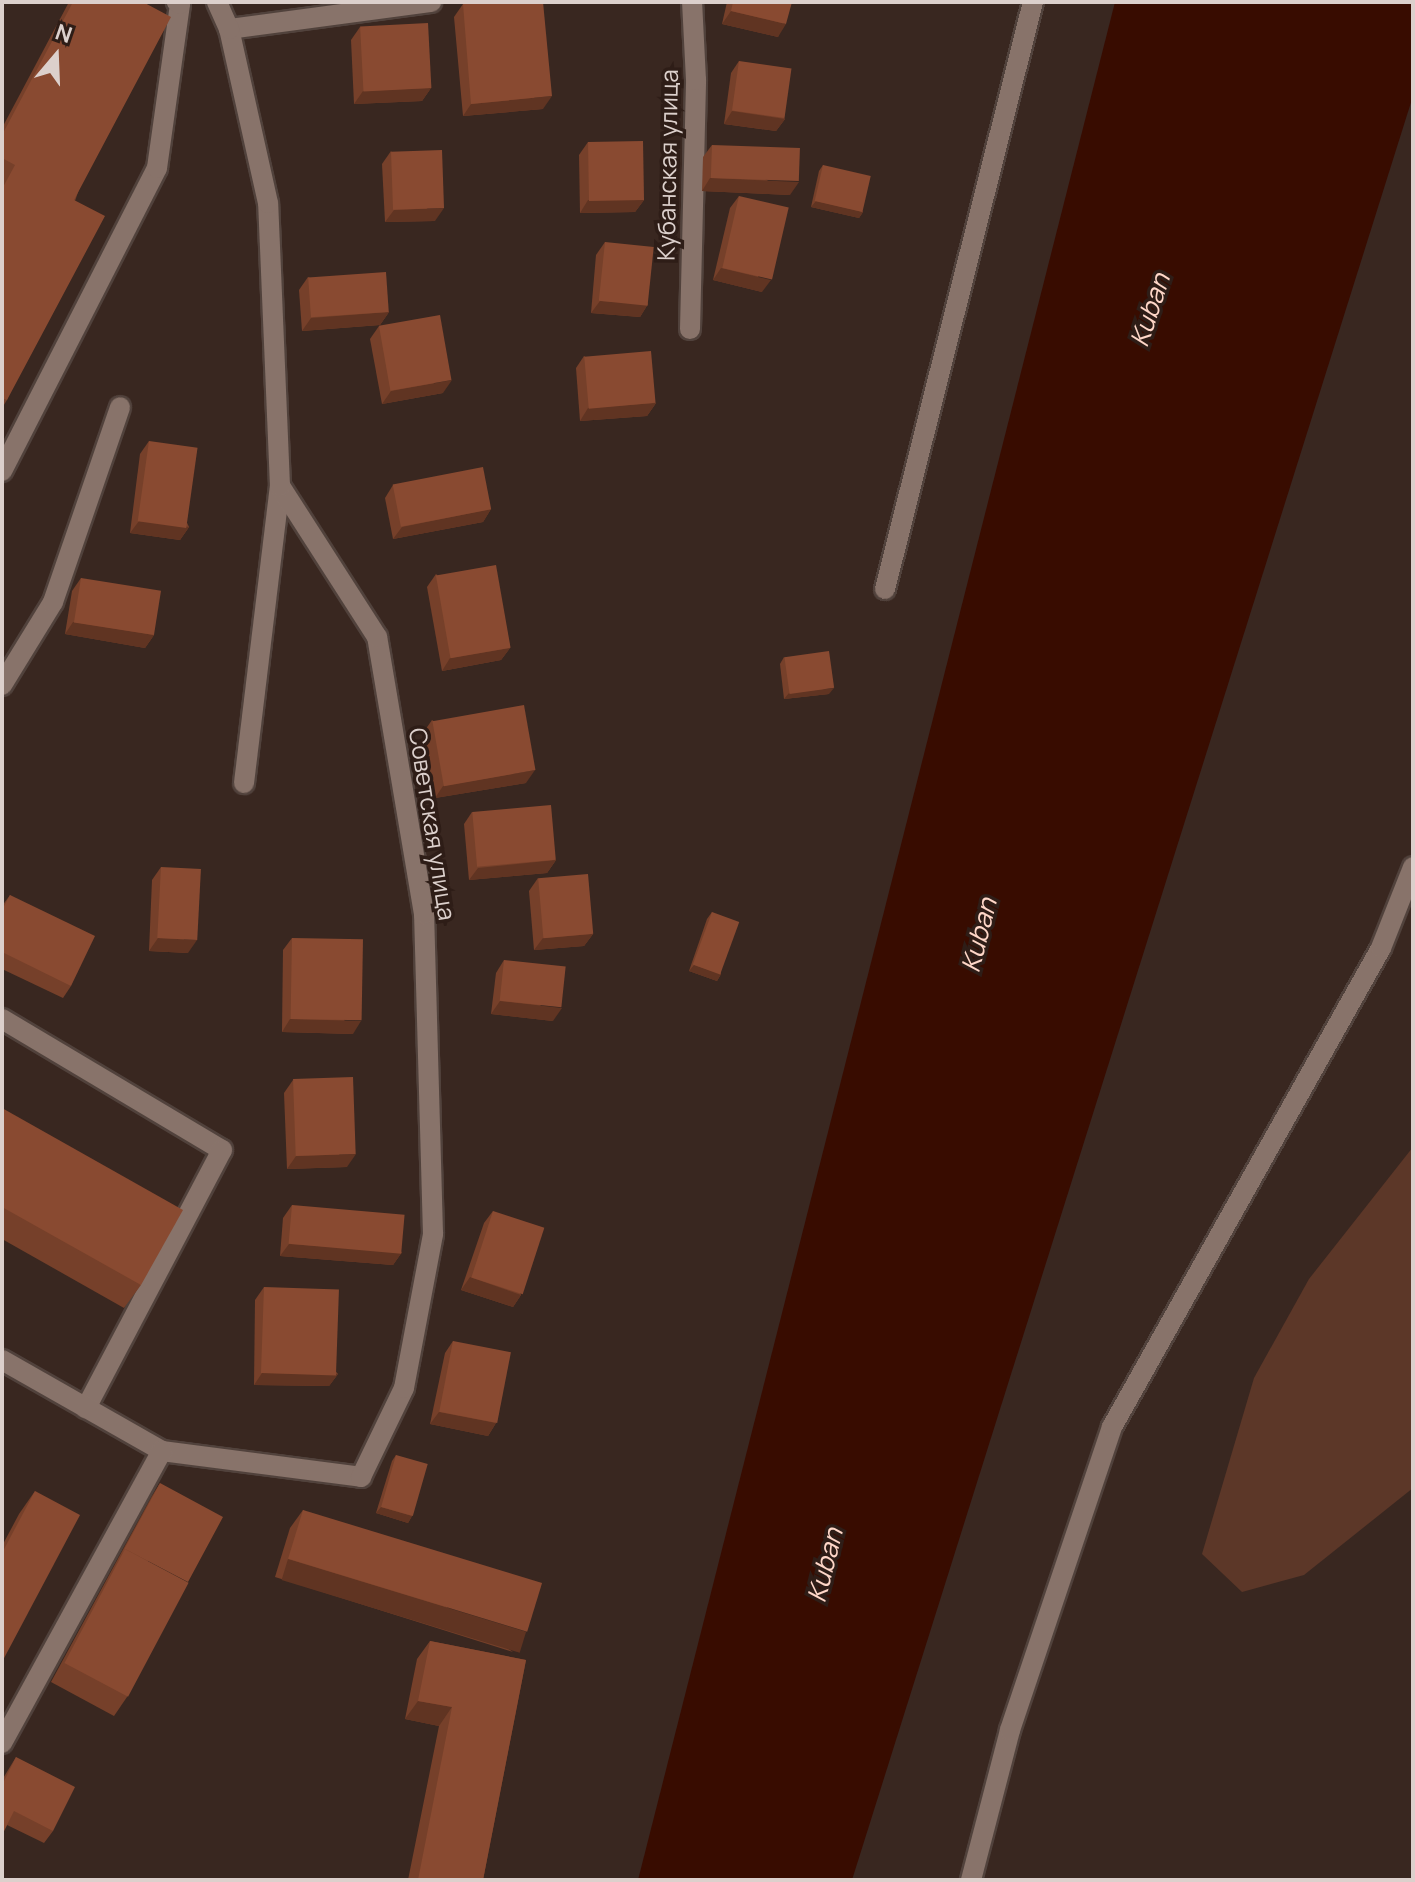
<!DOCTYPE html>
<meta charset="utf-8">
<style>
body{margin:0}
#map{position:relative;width:1415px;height:1882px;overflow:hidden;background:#392720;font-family:Manrope,sans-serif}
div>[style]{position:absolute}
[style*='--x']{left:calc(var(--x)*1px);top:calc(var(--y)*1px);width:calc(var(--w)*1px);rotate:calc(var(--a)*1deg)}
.green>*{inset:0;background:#5c3728}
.water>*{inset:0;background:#380c00}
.roads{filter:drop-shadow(2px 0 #51423c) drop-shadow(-2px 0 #51423c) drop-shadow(0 2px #51423c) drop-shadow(0 -2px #51423c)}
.minor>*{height:20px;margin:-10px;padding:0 10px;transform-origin:10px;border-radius:10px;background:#88736a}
.wall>*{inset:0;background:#76402a}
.shaded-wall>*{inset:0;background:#603422;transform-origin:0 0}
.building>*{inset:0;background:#894a31;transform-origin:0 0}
span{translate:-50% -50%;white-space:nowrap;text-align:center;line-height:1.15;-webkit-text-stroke:7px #2e1d17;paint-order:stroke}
.street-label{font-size:24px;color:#dcd0cc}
.water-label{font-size:26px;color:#ffd7c8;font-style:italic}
.frame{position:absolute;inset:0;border:4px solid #dcd0cc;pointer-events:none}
.north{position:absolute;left:16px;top:16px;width:80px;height:80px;-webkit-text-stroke:6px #2e1d17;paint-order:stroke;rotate:19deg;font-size:22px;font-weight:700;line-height:32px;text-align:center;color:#dcd0cc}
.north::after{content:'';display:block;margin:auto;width:28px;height:36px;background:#dcd0cc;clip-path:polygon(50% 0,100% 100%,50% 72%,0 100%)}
</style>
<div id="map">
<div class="green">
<i style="clip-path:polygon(1413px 1147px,1413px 1488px,1304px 1575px,1242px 1592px,1202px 1554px,1254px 1378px,1309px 1279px)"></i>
</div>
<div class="water">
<i style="clip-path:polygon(1115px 2px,1413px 2px,1413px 96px,852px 1880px,638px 1880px)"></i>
</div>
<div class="roads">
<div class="minor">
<i style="--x:229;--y:29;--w:204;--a:-7.6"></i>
<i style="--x:690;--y:329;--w:249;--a:-88.6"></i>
<i style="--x:696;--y:80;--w:78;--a:-92.9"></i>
<i style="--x:2;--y:471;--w:340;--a:-62.9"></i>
<i style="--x:157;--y:168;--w:166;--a:-82"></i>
<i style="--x:180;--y:4;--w:4;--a:-146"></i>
<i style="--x:885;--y:589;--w:605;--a:-75.85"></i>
<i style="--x:2;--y:685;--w:97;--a:-58.4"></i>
<i style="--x:53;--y:602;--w:206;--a:-71"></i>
<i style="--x:244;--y:783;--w:299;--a:-83.1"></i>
<i style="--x:2;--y:1019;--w:256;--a:30.8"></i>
<i style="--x:222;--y:1150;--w:292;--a:117.8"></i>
<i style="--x:2;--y:1360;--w:184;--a:29.6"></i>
<i style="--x:162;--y:1451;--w:201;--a:7.4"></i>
<i style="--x:361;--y:1477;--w:99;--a:-64.2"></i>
<i style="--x:404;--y:1388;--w:157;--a:-79.3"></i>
<i style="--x:433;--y:1234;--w:320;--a:-91.6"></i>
<i style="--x:424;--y:914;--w:281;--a:-99.6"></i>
<i style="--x:377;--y:637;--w:179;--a:-122.7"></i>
<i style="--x:280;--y:486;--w:283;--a:-92.4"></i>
<i style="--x:268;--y:203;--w:178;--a:-102.6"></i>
<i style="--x:229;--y:29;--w:30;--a:-114"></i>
<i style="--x:2;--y:1743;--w:333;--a:-61.3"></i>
<i style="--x:971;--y:1880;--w:155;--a:-75.4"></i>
<i style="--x:1010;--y:1730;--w:320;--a:-71.4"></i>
<i style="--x:1112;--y:1427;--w:549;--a:-60.68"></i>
<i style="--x:1381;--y:948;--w:87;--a:-68.4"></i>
</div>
</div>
<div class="wall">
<i style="clip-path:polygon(69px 2px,143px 2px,7px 400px,2px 408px,2px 128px)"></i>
<i style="clip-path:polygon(727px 2px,792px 2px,778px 37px,722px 24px)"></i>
<i style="clip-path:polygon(463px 4px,543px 109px,463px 116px,454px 17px)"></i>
<i style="clip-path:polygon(360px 27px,431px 88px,422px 101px,354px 104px,351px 40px)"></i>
<i style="clip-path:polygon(739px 61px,785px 119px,776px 131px,724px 124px,731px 73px)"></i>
<i style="clip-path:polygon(588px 142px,644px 200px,635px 212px,580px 213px,579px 155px)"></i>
<i style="clip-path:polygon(712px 145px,790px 195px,702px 191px,703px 157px)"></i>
<i style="clip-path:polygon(391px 151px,435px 221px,385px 222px,382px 164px)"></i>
<i style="clip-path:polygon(823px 165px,863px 212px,859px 218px,811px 207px,819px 171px)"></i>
<i style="clip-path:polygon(739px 196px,762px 292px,713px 280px,730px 208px)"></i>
<i style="clip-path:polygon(605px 242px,648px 304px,640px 317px,591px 313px,596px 255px)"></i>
<i style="clip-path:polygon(308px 277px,389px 312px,380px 325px,302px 331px,299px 290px)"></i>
<i style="clip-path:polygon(379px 326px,443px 393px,382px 404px,370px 339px)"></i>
<i style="clip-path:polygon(584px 356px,656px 403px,647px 416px,580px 421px,576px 368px)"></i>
<i style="clip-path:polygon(149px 441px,189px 527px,180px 540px,130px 533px,140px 454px)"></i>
<i style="clip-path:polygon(393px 485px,491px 509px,483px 522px,393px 539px,385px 498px)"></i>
<i style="clip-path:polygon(436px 574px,510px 648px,501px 660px,442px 671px,427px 587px)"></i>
<i style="clip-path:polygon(81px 578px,154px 635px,145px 648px,65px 634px,72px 591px)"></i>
<i style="clip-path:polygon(784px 657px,829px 694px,784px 699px,780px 664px)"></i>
<i style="clip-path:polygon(432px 720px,526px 783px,435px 798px,423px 733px)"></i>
<i style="clip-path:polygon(472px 812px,556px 860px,547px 873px,469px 880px,464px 824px)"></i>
<i style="clip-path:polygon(161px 867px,188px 953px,149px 951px,152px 880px)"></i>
<i style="clip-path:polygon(538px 878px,593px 934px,584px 946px,534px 950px,529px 891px)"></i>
<i style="clip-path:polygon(10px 895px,71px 986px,63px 998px,2px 969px,2px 906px)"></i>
<i style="clip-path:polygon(712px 912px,721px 974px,717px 981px,689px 971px,707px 919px)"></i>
<i style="clip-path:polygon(292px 938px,353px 1034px,282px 1032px,283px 950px)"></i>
<i style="clip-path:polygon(504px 960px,553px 1021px,491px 1014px,496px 973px)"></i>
<i style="clip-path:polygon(293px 1080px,347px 1167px,287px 1169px,284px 1093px)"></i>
<i style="clip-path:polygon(2px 1108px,141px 1285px,124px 1308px,2px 1239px)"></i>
<i style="clip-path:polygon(292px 1205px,402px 1252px,393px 1265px,280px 1256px,283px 1218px)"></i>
<i style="clip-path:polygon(493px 1211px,521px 1295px,513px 1307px,461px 1290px,484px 1223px)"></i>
<i style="clip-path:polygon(264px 1287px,338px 1374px,329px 1386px,254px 1385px,255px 1300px)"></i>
<i style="clip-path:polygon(453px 1341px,496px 1423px,488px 1436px,430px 1424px,445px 1353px)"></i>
<i style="clip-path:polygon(396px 1455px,412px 1516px,408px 1523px,376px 1513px,392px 1461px)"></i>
<i style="clip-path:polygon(160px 1483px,127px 1697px,114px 1716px,51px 1682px,152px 1496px)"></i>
<i style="clip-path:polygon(35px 1491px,2px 1662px,2px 1546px,19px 1514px)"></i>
<i style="clip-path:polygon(303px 1510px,513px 1652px,275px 1577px,290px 1528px)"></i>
<i style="clip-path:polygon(430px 1641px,526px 1660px,483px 1880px,408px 1880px,439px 1726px,405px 1719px,417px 1659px)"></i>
<i style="clip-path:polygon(16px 1757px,53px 1831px,44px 1843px,7px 1825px,2px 1835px,2px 1780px)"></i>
</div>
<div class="shaded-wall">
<i style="clip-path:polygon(731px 11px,786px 24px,778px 37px,722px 24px)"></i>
<i style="clip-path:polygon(431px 88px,422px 101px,354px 104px,363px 91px)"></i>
<i style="clip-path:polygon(552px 96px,543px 109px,463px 116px,471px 104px)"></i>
<i style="clip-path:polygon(732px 111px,785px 119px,776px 131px,724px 124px)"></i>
<i style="clip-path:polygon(710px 178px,799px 182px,790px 195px,702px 191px)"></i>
<i style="clip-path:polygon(588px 200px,644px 200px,635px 212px,580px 213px)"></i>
<i style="clip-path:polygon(816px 201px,863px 212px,859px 218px,811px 207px)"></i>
<i style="clip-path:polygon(444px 208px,435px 221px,385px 222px,394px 210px)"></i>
<i style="clip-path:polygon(721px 268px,771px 280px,762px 292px,713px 280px)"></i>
<i style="clip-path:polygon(600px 301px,648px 304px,640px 317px,591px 313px)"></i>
<i style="clip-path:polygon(389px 312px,380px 325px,302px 331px,311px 318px)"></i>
<i style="clip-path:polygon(452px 380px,443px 393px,382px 404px,391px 391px)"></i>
<i style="clip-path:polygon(656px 403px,647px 416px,580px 421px,588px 408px)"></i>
<i style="clip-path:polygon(491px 509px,483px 522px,393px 539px,402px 527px)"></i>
<i style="clip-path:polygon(139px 521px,189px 527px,180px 540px,130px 533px)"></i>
<i style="clip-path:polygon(73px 622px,154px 635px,145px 648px,65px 634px)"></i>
<i style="clip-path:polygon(510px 648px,501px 660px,442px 671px,450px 658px)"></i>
<i style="clip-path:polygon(834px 688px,829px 694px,784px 699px,789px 693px)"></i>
<i style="clip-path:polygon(535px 770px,526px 783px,435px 798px,443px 786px)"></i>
<i style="clip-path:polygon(556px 860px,547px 873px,469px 880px,478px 868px)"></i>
<i style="clip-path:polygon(593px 934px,584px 946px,534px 950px,543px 938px)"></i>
<i style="clip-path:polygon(158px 938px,197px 940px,188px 953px,149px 951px)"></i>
<i style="clip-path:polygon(694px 965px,721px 974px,717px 981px,689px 971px)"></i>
<i style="clip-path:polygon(500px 1001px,562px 1008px,553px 1021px,491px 1014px)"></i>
<i style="clip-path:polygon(290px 1019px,361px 1021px,353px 1034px,282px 1032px)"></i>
<i style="clip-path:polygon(356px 1154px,347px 1167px,287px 1169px,296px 1156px)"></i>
<i style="clip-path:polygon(289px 1244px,402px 1252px,393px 1265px,280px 1256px)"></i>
<i style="clip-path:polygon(470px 1277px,521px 1295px,513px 1307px,461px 1290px)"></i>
<i style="clip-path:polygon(262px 1373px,338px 1374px,329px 1386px,254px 1385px)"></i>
<i style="clip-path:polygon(439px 1412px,496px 1423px,488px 1436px,430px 1424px)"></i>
<i style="clip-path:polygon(381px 1507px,412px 1516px,408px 1523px,376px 1513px)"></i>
<i style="left:288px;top:1559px;width:249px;height:22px;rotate:17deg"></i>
<i style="clip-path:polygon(418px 1701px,452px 1707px,439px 1726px,405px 1719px)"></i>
</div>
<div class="building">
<i style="clip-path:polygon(73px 2px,143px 2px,171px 17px,74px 200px,105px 216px,7px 400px,2px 398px,2px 189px,15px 165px,2px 158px,2px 135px)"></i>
<i style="clip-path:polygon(486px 2px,543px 2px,552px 96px,471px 104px,463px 4px)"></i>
<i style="clip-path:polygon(733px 2px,792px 2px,786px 24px,731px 11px)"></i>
<i style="left:428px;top:23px;width:65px;height:68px;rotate:87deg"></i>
<i style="left:739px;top:61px;width:53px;height:50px;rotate:8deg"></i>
<i style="left:643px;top:141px;width:59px;height:55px;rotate:89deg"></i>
<i style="left:712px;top:145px;width:88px;height:33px;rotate:2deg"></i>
<i style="left:442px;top:150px;width:58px;height:51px;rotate:88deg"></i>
<i style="left:823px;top:165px;width:49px;height:37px;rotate:13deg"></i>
<i style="left:739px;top:196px;width:51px;height:74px;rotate:13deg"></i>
<i style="left:605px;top:242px;width:49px;height:59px;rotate:6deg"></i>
<i style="left:386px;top:272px;width:40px;height:78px;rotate:86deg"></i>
<i style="left:440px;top:315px;width:66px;height:62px;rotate:80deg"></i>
<i style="left:651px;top:351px;width:52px;height:67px;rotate:85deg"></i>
<i style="left:149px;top:441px;width:49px;height:81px;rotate:8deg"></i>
<i style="left:483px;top:467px;width:43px;height:92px;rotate:79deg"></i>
<i style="left:496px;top:565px;width:84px;height:61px;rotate:80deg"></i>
<i style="left:81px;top:578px;width:81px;height:45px;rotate:9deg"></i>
<i style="left:829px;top:651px;width:37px;height:45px;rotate:82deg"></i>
<i style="left:524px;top:705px;width:66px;height:93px;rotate:80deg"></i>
<i style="left:551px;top:805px;width:55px;height:79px;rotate:85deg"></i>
<i style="left:161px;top:867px;width:40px;height:71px;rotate:3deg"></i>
<i style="left:588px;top:874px;width:60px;height:50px;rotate:85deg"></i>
<i style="clip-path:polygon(10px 895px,95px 936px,71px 986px,2px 952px,2px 910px)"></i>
<i style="left:712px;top:912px;width:29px;height:56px;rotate:20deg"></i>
<i style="left:292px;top:938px;width:71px;height:81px;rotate:1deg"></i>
<i style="left:504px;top:960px;width:62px;height:41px;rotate:6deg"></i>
<i style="left:353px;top:1077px;width:77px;height:60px;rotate:88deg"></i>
<i style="clip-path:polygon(2px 1108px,183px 1210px,141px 1285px,2px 1207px)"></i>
<i style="left:292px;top:1205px;width:113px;height:39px;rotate:5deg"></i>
<i style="left:493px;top:1211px;width:54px;height:70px;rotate:18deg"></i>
<i style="left:264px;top:1287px;width:75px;height:86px;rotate:2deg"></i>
<i style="left:453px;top:1341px;width:59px;height:72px;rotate:11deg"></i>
<i style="left:396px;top:1455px;width:33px;height:54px;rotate:16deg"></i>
<i style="clip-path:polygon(160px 1483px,223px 1517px,188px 1582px,125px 1549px,121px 1555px)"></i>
<i style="clip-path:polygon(35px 1491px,80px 1515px,2px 1662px,2px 1553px)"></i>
<i style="left:303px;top:1510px;width:250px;height:51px;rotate:17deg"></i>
<i style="left:125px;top:1549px;width:72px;height:129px;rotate:28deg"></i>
<i style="clip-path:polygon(430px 1641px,526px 1660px,483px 1880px,418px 1880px,452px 1707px,418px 1701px)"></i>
<i style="clip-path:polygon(16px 1757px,75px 1787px,53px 1831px,14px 1811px,2px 1835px,2px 1785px)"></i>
</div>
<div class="street-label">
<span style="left:667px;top:165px;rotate:-89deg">Кубанская улица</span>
<span style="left:433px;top:824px;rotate:81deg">Советская улица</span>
</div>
<div class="water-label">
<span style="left:1150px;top:310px;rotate:-72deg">Kuban</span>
<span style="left:979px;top:935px;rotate:-76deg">Kuban</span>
<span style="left:825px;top:1565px;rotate:-76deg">Kuban</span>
</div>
<div class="frame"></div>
<div class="north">N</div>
</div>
